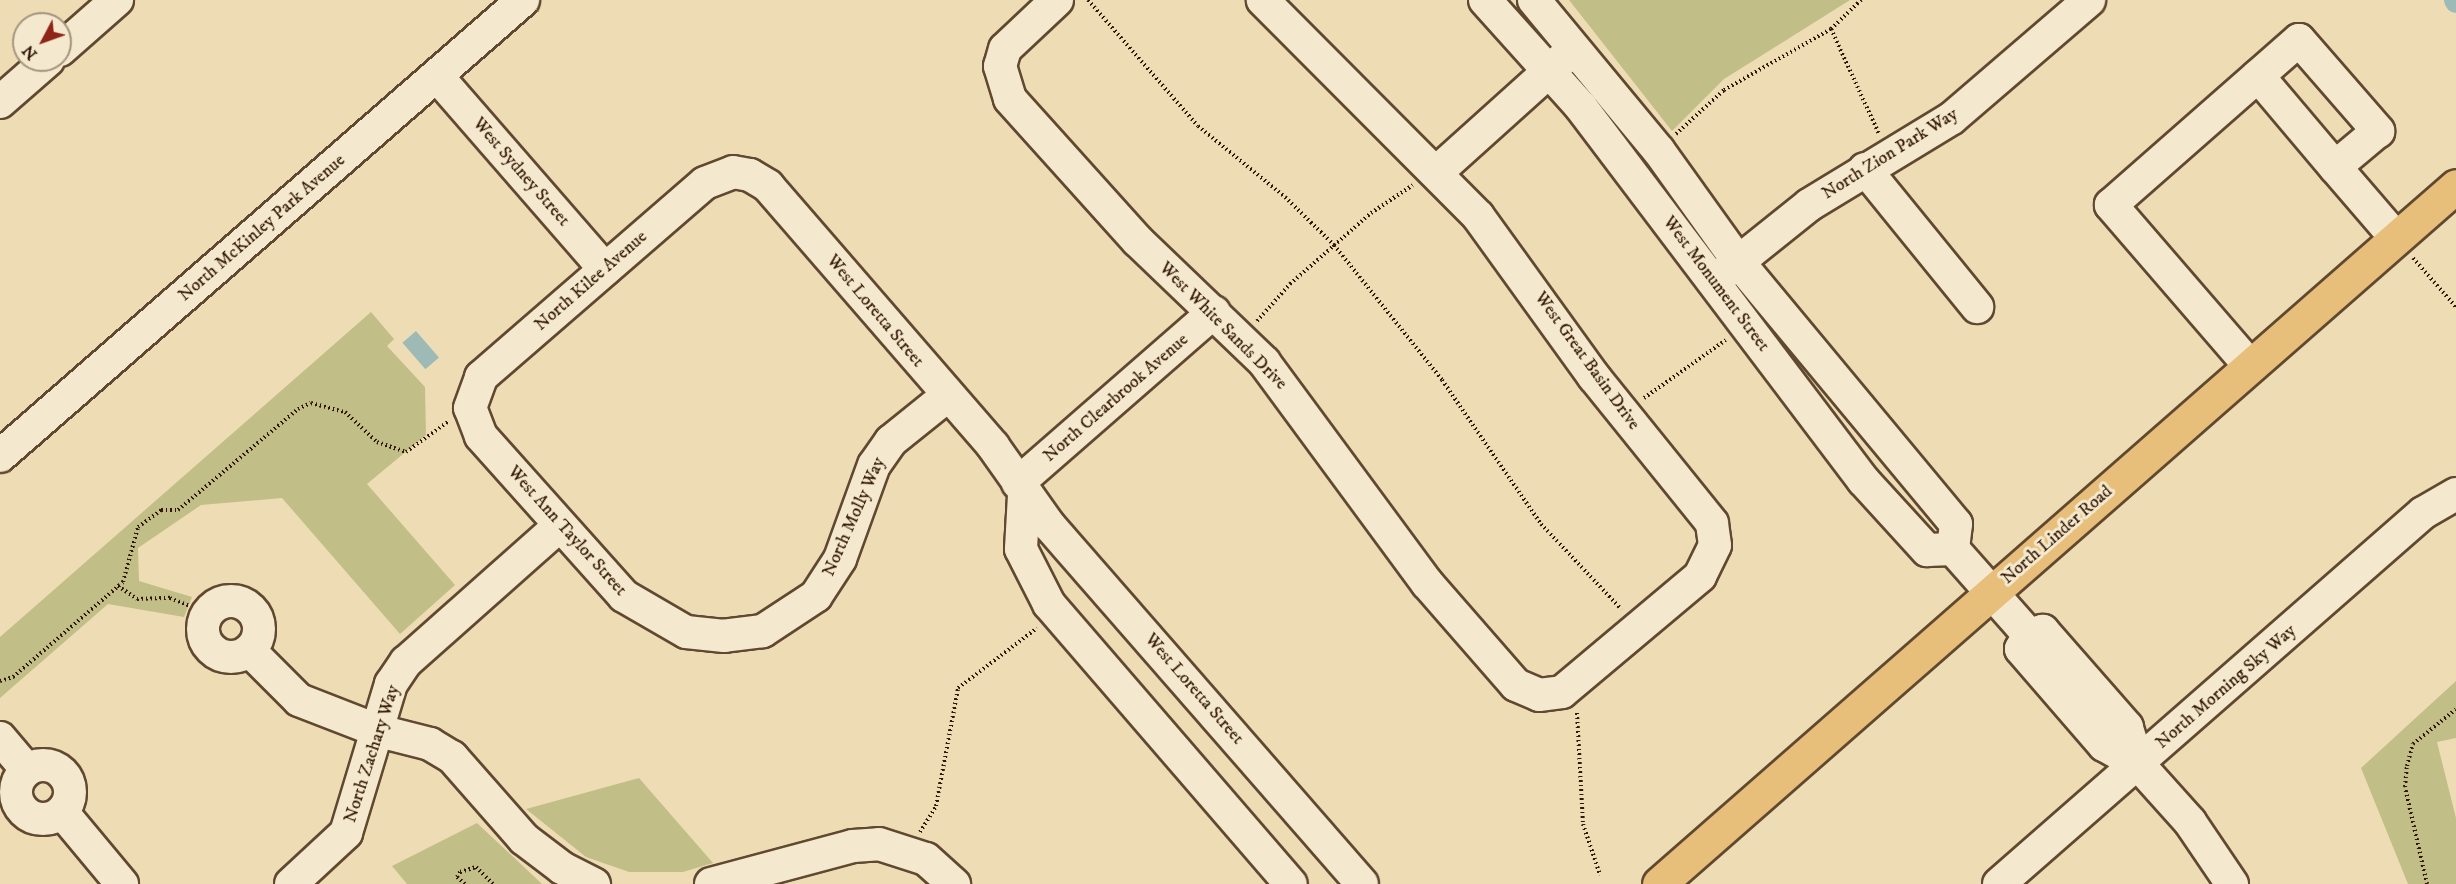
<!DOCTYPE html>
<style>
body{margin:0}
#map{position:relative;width:2456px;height:884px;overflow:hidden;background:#eeddb4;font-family:"IM FELL DW Pica",serif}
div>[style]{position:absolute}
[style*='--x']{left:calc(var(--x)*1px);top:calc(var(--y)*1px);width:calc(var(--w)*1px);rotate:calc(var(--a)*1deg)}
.green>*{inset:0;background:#c1be87}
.water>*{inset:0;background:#9dbab7;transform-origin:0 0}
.canal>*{height:22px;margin:-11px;padding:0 11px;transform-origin:11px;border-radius:11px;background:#9dbab7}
.path>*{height:4px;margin-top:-2px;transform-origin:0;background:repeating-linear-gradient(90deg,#321704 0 1.5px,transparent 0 4.5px)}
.roads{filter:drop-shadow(2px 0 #614830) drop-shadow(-2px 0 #614830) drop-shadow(0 2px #614830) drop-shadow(0 -2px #614830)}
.minor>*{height:32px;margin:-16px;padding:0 16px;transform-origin:16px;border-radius:16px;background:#f4e9ce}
.minor>.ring{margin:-16px;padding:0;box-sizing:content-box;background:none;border:32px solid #f4e9ce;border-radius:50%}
.major>*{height:33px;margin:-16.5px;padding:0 16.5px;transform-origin:16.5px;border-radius:16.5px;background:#e7be7a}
span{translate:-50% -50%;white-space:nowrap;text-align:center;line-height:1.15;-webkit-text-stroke:6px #f4e9ce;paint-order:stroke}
.street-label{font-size:18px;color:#321704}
.north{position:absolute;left:12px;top:12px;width:60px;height:60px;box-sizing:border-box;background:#f4e9ce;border:2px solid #a6957d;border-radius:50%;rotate:229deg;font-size:16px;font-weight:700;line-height:24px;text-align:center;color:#321704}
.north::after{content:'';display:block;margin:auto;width:21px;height:27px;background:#8f2418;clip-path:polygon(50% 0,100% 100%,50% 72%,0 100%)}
</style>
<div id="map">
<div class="green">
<i style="clip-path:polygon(1569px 0,1850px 0,1724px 79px,1672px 131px)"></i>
<i style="clip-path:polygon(371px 312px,394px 339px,387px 346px,425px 387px,426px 435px,367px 484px,455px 585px,400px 634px,282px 498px,201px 505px,138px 548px,139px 581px,192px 597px,184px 617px,108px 604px,0 698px,0 637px)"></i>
<i style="clip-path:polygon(2456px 681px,2456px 738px,2437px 742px,2456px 818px,2456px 884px,2408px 884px,2361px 768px)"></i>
<i style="clip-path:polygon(639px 778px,713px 863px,683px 872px,629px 872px,586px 857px,526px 809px)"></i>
<i style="clip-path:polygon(477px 823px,542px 884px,407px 884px,392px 866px)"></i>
</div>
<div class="water">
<i style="left:416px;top:331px;width:35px;height:18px;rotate:49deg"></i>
</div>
<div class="canal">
<i style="--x:2455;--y:0;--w:2;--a:63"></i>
</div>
<div class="path">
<i style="--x:1088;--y:0;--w:167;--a:48.9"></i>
<i style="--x:1198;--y:126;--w:112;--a:39.2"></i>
<i style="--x:1285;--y:197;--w:69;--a:44.4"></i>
<i style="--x:1334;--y:245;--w:173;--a:51.3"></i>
<i style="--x:1442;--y:380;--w:175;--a:55.5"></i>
<i style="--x:1541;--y:524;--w:117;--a:46.7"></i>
<i style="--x:1831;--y:29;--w:115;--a:65.4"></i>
<i style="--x:1676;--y:134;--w:65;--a:-42.5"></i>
<i style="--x:1724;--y:90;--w:123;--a:-29.7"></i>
<i style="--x:1831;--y:29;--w:42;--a:-44"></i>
<i style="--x:2413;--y:258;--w:65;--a:48.7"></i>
<i style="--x:1257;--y:321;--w:50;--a:-48.3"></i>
<i style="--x:1290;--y:284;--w:108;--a:-41.2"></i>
<i style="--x:1371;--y:213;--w:50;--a:-33.7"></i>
<i style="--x:1644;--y:398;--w:100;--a:-35.3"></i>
<i style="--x:118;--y:586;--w:23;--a:34"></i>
<i style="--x:137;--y:599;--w:33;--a:-2"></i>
<i style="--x:170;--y:598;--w:40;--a:22"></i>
<i style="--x:0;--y:681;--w:14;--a:-17"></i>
<i style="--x:13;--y:677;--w:145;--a:-40.8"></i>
<i style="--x:123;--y:582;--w:57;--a:-74.7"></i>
<i style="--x:138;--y:527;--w:29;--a:-36"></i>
<i style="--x:161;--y:510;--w:17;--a:0"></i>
<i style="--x:178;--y:510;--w:157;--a:-40.1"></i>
<i style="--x:298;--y:409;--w:14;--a:-25"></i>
<i style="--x:311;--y:403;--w:35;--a:15"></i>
<i style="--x:345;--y:412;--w:44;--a:43.2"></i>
<i style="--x:377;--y:442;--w:31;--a:19"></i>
<i style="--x:406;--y:452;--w:53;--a:-35.8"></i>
<i style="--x:1577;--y:713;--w:111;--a:86.9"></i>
<i style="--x:1583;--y:824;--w:54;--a:71.6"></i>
<i style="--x:920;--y:832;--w:31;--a:-58"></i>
<i style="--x:936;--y:806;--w:120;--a:-79.4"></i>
<i style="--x:958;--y:688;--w:99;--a:-37.2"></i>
<i style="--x:465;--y:884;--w:11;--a:-139"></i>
<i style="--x:457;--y:877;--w:6;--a:-59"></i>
<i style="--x:460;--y:872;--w:17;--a:-17"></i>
<i style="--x:476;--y:867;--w:24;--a:45"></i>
<i style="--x:2427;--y:884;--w:99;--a:-102.8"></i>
<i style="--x:2405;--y:787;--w:21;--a:-85"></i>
<i style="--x:2407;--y:766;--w:23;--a:-75"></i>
<i style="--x:2413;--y:744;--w:55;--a:-39.1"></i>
</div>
<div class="roads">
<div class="minor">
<i style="--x:1057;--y:0;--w:71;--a:136.7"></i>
<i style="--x:1005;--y:49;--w:18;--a:106"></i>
<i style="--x:1000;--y:66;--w:34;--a:73"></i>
<i style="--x:1010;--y:99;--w:191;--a:48"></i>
<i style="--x:1138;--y:241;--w:175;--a:43.8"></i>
<i style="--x:1264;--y:362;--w:275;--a:53.6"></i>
<i style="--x:1427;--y:583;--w:135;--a:48.9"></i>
<i style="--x:1516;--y:685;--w:25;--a:23"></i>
<i style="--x:1539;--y:695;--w:23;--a:-7"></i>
<i style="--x:1562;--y:692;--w:180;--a:-40"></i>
<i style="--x:1700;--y:576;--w:34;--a:-64"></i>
<i style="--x:1715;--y:545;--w:22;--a:-98"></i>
<i style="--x:1712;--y:523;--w:188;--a:-128.9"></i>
<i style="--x:1594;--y:377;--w:198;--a:-125.8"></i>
<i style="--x:1478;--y:216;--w:305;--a:-134.9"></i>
<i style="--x:1485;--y:0;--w:144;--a:48.1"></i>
<i style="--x:1581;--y:107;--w:468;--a:52.9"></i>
<i style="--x:1863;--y:480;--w:95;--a:47.6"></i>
<i style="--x:1927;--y:550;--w:26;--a:-2"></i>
<i style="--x:1534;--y:0;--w:196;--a:50.4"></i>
<i style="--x:1659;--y:151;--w:139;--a:54.4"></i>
<i style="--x:1740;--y:264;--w:338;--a:50.3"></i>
<i style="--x:1956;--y:524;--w:25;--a:97"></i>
<i style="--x:1953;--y:549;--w:115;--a:48.5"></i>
<i style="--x:60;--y:50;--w:76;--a:-41.3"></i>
<i style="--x:437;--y:76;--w:256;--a:49"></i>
<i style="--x:2258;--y:76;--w:119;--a:49.8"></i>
<i style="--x:0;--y:102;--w:64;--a:-41.2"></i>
<i style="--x:1865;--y:169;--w:178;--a:50.9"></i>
<i style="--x:1437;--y:172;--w:173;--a:-42"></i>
<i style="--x:1723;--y:274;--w:110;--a:-38.7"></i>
<i style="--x:1809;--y:205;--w:167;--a:-31.3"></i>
<i style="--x:1952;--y:118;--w:181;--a:-40.7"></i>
<i style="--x:2250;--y:366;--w:213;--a:-130.8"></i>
<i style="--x:2111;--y:205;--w:250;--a:-41.3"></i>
<i style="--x:2299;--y:40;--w:121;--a:49"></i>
<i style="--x:2378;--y:131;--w:56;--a:140.1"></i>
<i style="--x:2335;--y:167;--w:94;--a:49.3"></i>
<i style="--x:947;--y:396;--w:72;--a:141.2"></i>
<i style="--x:891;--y:441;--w:29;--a:125"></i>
<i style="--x:874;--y:465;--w:100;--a:109.9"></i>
<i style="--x:840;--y:559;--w:44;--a:123"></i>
<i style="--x:816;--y:596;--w:64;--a:146.6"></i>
<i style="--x:763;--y:631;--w:39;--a:173"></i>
<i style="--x:724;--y:636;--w:38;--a:-174"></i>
<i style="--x:686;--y:632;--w:72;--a:-149.9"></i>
<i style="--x:624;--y:596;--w:215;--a:-131.8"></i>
<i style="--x:481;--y:436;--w:30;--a:-111"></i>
<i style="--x:470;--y:408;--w:33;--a:-70"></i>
<i style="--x:481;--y:377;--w:296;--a:-40.9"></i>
<i style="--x:705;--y:183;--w:30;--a:-21"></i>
<i style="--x:733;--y:172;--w:17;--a:10"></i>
<i style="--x:750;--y:175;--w:21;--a:31"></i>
<i style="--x:768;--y:186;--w:344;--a:49.1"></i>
<i style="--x:993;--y:446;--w:97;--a:54.7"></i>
<i style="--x:1049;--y:525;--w:476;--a:48.9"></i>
<i style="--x:0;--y:456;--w:694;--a:-41.08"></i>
<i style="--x:1018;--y:483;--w:260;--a:-41.1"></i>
<i style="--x:1024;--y:495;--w:54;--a:93.2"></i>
<i style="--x:1021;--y:549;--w:62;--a:63"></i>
<i style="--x:1049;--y:604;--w:370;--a:49.2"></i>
<i class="ring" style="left:203px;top:601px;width:24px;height:24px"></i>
<i style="--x:250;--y:651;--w:69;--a:45"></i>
<i style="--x:299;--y:700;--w:86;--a:21.2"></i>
<i style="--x:379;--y:731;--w:53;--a:14.3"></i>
<i style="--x:430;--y:744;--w:26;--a:31"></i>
<i style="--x:452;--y:757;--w:109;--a:48.7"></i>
<i style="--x:524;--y:839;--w:48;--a:37.3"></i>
<i style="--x:562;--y:868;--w:36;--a:27"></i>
<i style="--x:0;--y:738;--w:42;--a:49.8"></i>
<i style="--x:2138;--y:764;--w:39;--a:-107"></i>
<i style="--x:2127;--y:727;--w:128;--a:-131.2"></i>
<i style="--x:2043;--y:631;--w:15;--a:164"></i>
<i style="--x:2029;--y:635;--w:16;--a:120"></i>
<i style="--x:2021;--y:649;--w:127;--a:49.2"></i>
<i style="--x:2104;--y:745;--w:39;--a:29"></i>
<i style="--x:2138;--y:764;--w:78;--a:48.1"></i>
<i style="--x:2190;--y:822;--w:75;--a:55.9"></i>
<i class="ring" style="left:16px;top:765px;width:22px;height:22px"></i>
<i style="--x:62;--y:812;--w:94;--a:50.2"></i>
<i style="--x:291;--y:884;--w:75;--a:-42.8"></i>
<i style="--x:346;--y:833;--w:156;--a:-73.2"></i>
<i style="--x:391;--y:684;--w:27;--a:-56"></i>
<i style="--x:406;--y:662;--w:203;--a:-41.6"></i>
<i style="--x:711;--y:884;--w:147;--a:-15"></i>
<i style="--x:853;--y:846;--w:26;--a:-4"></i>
<i style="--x:879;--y:844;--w:49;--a:17.7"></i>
<i style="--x:926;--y:859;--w:38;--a:42"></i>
<i style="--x:1999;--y:884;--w:563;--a:-41.19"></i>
<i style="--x:2423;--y:513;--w:38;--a:-30"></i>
</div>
<div class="major">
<i style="--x:1659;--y:884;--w:1059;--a:-41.21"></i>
</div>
</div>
<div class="street-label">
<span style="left:1890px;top:154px;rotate:-32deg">North Zion Park Way</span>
<span style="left:521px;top:172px;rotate:49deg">West Sydney Street</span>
<span style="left:262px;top:228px;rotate:-41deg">North McKinley Park Avenue</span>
<span style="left:591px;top:281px;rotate:-41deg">North Kilee Avenue</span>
<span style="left:1716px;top:284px;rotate:53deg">West Monument Street</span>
<span style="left:875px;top:311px;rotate:50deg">West Loretta Street</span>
<span style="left:1223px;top:326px;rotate:45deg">West White Sands Drive</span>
<span style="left:1587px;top:361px;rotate:54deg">West Great Basin Drive</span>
<span style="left:1116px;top:398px;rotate:-41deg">North Clearbrook Avenue</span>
<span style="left:854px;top:517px;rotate:-66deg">North Molly Way</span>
<span style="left:567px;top:531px;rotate:48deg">West Ann Taylor Street</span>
<span style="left:2057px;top:535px;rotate:-41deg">North Linder Road</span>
<span style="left:2226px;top:687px;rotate:-41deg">North Morning Sky Way</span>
<span style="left:1194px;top:689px;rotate:49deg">West Loretta Street</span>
<span style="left:372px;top:754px;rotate:-72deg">North Zachary Way</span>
</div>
<div class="north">N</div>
</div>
